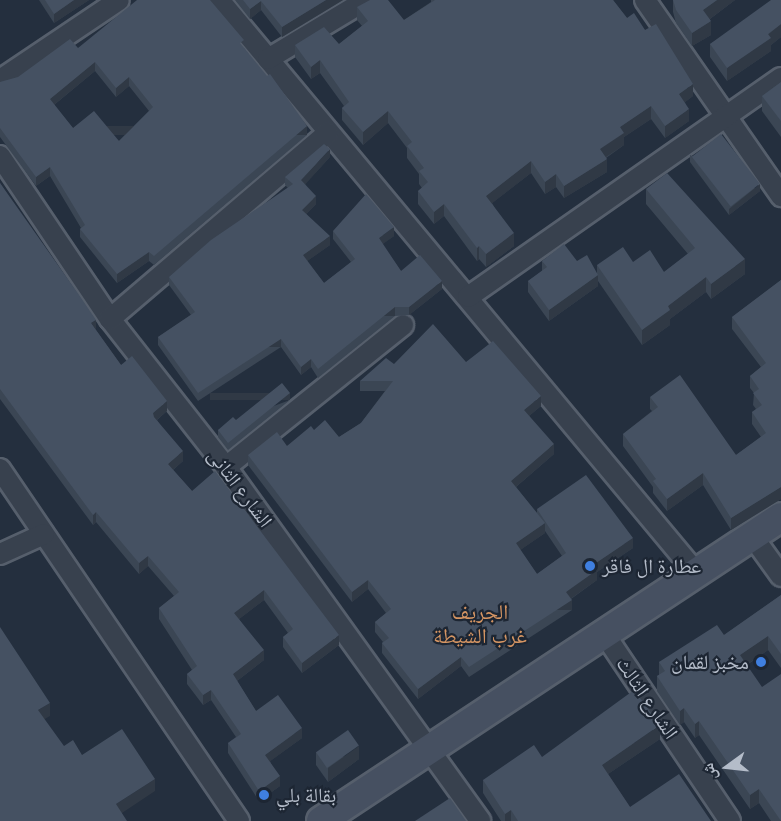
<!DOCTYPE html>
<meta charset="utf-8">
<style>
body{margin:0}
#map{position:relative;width:781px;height:821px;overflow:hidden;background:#242f3e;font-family:Cabin,"Noto Naskh Arabic",sans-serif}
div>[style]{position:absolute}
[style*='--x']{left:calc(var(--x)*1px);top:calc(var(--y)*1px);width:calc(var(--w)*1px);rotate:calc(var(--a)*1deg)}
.roads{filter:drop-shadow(2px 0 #565f6c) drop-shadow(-2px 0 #565f6c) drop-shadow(0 2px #565f6c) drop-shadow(0 -2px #565f6c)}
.street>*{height:20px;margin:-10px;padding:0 10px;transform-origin:10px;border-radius:10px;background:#38414e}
.secondary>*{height:28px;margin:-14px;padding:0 14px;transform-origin:14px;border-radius:14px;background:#465061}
.wall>*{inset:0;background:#3b4654}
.shaded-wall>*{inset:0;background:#303945;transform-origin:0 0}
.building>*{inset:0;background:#455162;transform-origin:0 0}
.dots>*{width:16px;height:16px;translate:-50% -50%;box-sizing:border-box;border:3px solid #1d2633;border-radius:50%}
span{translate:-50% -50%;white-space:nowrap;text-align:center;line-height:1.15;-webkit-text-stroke:4.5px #1d2633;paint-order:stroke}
.street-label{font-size:20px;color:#b4bcc9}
.poi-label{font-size:20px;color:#b4bcc9}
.left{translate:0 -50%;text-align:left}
.right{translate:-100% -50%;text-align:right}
.neighbourhood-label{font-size:21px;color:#d59563}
.north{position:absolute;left:697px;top:737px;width:60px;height:60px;-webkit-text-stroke:4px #1d2633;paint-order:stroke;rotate:255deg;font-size:16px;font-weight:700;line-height:24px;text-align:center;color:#b4bcc9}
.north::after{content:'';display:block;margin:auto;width:21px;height:27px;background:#b4bcc9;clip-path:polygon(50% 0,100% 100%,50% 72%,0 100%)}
</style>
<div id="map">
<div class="roads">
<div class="street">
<i style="--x:219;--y:0;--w:747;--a:50.21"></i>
<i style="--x:645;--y:0;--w:239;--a:55.2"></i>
<i style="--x:268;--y:59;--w:114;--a:-31"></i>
<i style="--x:0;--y:80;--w:143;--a:-33.9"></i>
<i style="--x:0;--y:156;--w:197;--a:56"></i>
<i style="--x:110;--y:319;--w:188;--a:51.9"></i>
<i style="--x:226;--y:467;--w:436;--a:54.3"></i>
<i style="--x:468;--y:297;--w:382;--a:-35"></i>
<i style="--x:110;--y:319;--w:287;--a:-40.5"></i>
<i style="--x:226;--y:467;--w:227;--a:-38.7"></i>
<i style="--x:0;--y:469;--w:425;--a:55.8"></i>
<i style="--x:753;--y:537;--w:48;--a:54.3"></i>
<i style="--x:0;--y:554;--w:48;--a:-24.4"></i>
<i style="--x:605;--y:635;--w:224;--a:56.1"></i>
</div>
<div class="secondary">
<i style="--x:321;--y:821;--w:551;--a:-33.46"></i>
</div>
</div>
<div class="wall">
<i style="clip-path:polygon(39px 0,89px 0,54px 23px)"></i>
<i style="clip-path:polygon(235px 0,343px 0,282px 37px,261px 10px,250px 19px)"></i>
<i style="clip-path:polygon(431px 0,613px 0,627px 18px,645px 30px,693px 96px,685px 102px,689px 121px,665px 138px,651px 119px,624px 137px,624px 145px,606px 158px,607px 172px,564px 198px,556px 187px,545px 194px,531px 173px,492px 203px,514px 246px,486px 267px,479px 259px,477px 261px,444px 216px,434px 224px,418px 204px,418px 191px,422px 188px,419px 184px,419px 174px,407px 158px,407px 148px,388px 123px,363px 145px,342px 120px,342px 108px,344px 106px,320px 73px,311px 79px,295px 57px,295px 45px,339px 44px,362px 26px,357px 20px,357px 7px,404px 20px,431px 2px)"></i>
<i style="clip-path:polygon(673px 0,735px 0,710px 19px,711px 35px,692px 46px,676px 23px,673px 12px)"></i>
<i style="clip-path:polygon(781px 0,781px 37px,771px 45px,771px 51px,727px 81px,710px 57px,710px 44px)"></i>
<i style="clip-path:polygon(evenodd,78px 48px,244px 48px,307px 135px,154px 265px,149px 261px,117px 283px,80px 237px,80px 229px,81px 228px,50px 176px,36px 186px,0 137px,0 82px,18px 77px,78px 48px,95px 71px,116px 97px,129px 86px,149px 111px,119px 141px,73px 128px,54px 105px,95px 71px)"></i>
<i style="clip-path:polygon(781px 82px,781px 137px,762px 111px,762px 96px)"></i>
<i style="clip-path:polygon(690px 155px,760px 191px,729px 215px,690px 162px)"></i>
<i style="clip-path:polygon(330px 157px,305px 184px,316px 204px,306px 214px,330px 245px,307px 261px,324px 283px,351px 262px,333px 239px,333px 231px,394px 236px,382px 244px,401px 271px,442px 289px,409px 315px,395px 316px,318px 378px,311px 367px,301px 375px,281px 347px,198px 401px,158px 345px,158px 337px,191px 315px,169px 285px,169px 277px,288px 188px,285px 185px,285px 177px)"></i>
<i style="clip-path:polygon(0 183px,96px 330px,121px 365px,167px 411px,157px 420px,183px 461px,173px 470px,192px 491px,339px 645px,302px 673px,283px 647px,283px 637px,288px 633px,264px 600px,239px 619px,264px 660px,237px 681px,256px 711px,302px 738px,270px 761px,280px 786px,259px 801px,228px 753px,228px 743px,236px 737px,211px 700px,203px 705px,187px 684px,187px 674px,192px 670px,159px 619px,159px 608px,174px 596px,148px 566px,139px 574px,96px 522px,93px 525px,0 399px)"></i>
<i style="clip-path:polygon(646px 189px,745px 274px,711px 299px,706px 292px,670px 319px,670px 325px,642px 345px,598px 281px,598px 286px,549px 321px,528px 292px,528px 281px,542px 271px,542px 261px,577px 261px,597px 274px,597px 265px,633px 262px,664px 272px,688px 254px,646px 204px)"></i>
<i style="clip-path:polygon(781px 280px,781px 499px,731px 530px,703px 485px,667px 511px,653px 493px,653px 487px,623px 446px,623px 434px,652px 411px,650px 409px,650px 397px,736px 455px,761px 437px,752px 424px,752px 412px,756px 409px,753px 405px,754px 393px,750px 388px,750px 376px,761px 367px,732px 329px,732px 317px)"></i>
<i style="clip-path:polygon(evenodd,466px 362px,541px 406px,529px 416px,554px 454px,516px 487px,537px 513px,537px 509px,633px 548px,597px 572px,597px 580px,571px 599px,572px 610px,469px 677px,461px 666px,418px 699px,382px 653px,382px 643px,383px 642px,375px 632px,375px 622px,386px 613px,368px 589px,352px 602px,248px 465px,248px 455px,287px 446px,314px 430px,339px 437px,361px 423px,385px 391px,360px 391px,360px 381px,394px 364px,466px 362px,545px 531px,562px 556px,537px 574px,520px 550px,545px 533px,545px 531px)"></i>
<i style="clip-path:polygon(290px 400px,228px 450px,218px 437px,218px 430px,236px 420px)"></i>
<i style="clip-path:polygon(781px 595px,781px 668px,768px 650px,747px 665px,781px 821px,771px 821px,759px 803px,750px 809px,699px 735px,695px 738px,684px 722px,680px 725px,657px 691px,657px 676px,659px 675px,659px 662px,724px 635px)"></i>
<i style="clip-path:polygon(660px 739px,608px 774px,630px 807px,711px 821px,501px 821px,483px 793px,483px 780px,542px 757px)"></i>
<i style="clip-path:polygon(316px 752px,359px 759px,328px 782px,316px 765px)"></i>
</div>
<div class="shaded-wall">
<i style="clip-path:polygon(74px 0,89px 0,54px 23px,54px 14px)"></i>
<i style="clip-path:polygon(326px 0,343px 0,282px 37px,282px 27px)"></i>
<i style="clip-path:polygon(717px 0,735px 0,703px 24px,703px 10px)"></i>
<i style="clip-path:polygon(261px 1px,261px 10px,250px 19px,250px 9px)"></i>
<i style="clip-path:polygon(711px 21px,711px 35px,692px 46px,692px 33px)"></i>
<i style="clip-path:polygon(781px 24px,781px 37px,771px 45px,771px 51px,727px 81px,727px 68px)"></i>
<i style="clip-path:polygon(320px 60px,320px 73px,311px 79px,311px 67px)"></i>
<i style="clip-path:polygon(95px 62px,95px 71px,50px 108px,50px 99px)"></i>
<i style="clip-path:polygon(129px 77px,129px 86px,116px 97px,116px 88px)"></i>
<i style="clip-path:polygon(693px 84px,693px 96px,679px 107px,679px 94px)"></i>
<i style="clip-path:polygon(651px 106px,651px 119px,624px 137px,624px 145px,600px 161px,600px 149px,620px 127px)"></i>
<i style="clip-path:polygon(689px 109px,689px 121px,665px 138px,665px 126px)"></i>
<i style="clip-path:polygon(388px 111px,388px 123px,363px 145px,363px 132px)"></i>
<i style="left:307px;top:126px;width:9px;height:201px;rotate:90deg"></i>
<i style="clip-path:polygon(330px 149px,330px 157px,301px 189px,301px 180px)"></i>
<i style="clip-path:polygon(607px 159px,607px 172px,564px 198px,564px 186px)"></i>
<i style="clip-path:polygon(531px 161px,531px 173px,486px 208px,486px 196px)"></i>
<i style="clip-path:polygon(50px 167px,50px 176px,36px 186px,36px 177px)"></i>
<i style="clip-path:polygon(556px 174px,556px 187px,545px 194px,545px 182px)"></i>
<i style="clip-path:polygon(760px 184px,760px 191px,729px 215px,729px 209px)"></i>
<i style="clip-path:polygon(316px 196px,316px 204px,302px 218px,302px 210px)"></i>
<i style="clip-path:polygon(444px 204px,444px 216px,434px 224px,434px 212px)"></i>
<i style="clip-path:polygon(394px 227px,394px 236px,379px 247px,379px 238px)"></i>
<i style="clip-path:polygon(514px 233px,514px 246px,486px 267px,486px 254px)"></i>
<i style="clip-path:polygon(330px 236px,330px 245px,303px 264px,303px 255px)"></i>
<i style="clip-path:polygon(479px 246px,479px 259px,477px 261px,477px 248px)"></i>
<i style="clip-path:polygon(149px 252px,149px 261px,117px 283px,117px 274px)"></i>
<i style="clip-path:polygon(745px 259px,745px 274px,711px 299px,711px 284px)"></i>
<i style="clip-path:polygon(598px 275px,598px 286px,549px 321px,549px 310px)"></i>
<i style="clip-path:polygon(706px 277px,706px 292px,670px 319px,670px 325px,642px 345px,642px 330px,668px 306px)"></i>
<i style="clip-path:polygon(442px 281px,442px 289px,409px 315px,409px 307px)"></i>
<i style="left:395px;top:307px;width:9px;height:99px;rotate:90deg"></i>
<i style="clip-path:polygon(96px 320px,96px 330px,91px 323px)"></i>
<i style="left:281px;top:339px;width:8px;height:99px;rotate:90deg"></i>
<i style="clip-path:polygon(311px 359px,311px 367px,301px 375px,301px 367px)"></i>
<i style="left:290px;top:393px;width:7px;height:80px;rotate:90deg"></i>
<i style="clip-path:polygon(541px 396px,541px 406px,524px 420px,524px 410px)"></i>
<i style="clip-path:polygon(167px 401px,167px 411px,153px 423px,153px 413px)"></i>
<i style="clip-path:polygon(554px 444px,554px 454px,511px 491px,511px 481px)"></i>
<i style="clip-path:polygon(183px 451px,183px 461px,168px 474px,168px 464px)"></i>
<i style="clip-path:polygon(703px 473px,703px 485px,667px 511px,667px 499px)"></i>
<i style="clip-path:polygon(781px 487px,781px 499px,731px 530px,731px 518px)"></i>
<i style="clip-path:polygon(96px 512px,96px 522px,93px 525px,93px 515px)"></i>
<i style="clip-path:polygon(545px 523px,545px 533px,516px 553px,516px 543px)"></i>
<i style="clip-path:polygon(633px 538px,633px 548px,597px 572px,597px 580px,566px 602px,566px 592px,593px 565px)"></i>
<i style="clip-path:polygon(148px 556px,148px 566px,139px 574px,139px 563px)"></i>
<i style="clip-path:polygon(368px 580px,368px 589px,352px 602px,352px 592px)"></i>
<i style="clip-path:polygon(264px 590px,264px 600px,234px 623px,234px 613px)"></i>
<i style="left:572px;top:600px;width:10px;height:123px;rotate:90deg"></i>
<i style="clip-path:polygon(339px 635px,339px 645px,302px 673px,302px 663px)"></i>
<i style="clip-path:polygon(768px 636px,768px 650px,740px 669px,740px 655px)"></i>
<i style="clip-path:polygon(264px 650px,264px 660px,233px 684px,233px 674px)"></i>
<i style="clip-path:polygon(461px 657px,461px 666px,418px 699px,418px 689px)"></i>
<i style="clip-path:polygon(211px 690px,211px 700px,203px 705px,203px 695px)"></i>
<i style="clip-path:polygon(50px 703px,50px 716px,38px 723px,38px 710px)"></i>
<i style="clip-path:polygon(684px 708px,684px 722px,680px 725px,680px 711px)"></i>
<i style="clip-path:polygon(699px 721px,699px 735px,695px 738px,695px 724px)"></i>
<i style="clip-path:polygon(660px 725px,660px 739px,602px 778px,602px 765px)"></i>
<i style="clip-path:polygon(302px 728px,302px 738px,265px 765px,265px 755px)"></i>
<i style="clip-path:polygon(359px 746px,359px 759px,328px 782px,328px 768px)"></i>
<i style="clip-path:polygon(280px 776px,280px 786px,259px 801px,259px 791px)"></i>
<i style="clip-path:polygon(155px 779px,155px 791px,116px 817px,116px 804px)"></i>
<i style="clip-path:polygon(759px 789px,759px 803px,750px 809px,750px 795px)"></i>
<i style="clip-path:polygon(511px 810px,511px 821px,505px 821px,505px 814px)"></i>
</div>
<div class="building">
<i style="clip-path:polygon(45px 0,74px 0,54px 14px)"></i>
<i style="clip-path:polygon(evenodd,137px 0,210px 0,244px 40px,240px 43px,267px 76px,270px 74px,307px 126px,154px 256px,149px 252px,117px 274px,80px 229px,85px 225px,50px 167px,36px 177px,0 128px,0 82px,18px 77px,70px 39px,78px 48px,137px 0,95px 62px,116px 88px,129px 77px,153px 107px,119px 141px,94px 111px,73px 128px,50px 99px,95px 62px)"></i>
<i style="clip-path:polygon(243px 0,326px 0,282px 27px,261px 1px,250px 9px)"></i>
<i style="clip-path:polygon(370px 0,388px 0,404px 20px,435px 0,613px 0,627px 18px,634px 13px,645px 30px,656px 24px,693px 84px,679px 94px,689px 109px,665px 126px,651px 106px,620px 127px,624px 133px,600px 149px,607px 159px,564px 186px,556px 174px,545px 182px,531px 161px,486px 196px,514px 233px,486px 254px,479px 246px,477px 248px,444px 204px,434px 212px,418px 191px,428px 182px,419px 171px,424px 168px,407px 146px,412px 142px,388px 111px,363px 132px,342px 108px,349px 102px,320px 60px,311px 67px,295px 45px,324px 27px,339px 44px,368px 21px,357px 7px)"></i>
<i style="clip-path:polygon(673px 0,717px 0,703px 10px,711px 21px,692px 33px,676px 10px)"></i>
<i style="clip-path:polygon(771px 0,781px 0,781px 24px,768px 34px,771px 38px,727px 68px,710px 44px)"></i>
<i style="clip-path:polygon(781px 82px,781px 121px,762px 96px)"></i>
<i style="left:721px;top:134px;width:63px;height:37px;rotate:52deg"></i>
<i style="clip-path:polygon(324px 144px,330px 149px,301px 180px,316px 196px,302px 210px,330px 236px,303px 255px,324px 283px,355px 259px,333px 231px,366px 194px,394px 227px,379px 238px,401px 271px,420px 255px,442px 281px,409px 307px,395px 307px,318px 369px,311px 359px,301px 367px,281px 339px,198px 393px,158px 337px,195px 312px,169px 277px,211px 240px,293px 184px,285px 177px)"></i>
<i style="clip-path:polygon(667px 173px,745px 259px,711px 284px,706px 277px,668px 306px,670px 310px,642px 330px,597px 265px,623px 247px,633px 262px,650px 250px,664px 272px,695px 248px,646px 189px)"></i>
<i style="clip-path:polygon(0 183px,77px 292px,96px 320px,91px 323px,121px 365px,132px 356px,167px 401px,153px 413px,154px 417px,183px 451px,168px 464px,192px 491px,215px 471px,339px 635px,302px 663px,283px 637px,293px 629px,264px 590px,234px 613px,264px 650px,233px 674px,256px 711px,278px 695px,302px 728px,265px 755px,280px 776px,259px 791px,228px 743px,241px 734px,211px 690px,203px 695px,187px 674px,197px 666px,159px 608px,179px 592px,148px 556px,139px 563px,96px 512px,93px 515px,0 389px)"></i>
<i style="clip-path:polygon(564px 244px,577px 261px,587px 255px,598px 275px,549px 310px,528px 281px,547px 267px,542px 261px)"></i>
<i style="clip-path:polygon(781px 280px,781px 487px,731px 518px,703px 473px,667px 499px,653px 481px,656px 479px,623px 434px,658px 407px,650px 397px,680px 375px,736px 455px,766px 433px,752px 412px,762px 405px,753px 393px,759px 389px,750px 376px,766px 363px,732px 317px)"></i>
<i style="clip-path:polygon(433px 324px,466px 362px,493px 341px,541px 396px,524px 410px,554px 444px,511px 481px,545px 523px,516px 543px,537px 574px,566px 553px,537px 509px,586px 475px,633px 538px,593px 565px,597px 570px,566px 592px,572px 600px,469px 667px,461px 657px,418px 689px,382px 643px,389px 638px,375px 622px,391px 609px,368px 580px,352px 592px,248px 455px,277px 432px,287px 446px,311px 426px,314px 430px,325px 420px,339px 437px,361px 423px,393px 381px,360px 381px,386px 358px,394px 364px)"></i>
<i style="clip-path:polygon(282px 383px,290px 393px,228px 443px,218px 430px,233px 417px,236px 420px)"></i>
<i style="clip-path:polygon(781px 595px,781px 654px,768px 636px,740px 655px,762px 687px,781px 674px,781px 821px,759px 789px,750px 795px,699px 721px,695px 724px,684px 708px,680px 711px,657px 676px,665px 671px,659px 662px,717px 625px,724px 635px)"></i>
<i style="clip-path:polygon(0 627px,50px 703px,38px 710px,64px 746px,73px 740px,82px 755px,122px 729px,155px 779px,116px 804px,127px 821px,0 821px)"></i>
<i style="clip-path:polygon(634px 690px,660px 725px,602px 765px,630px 807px,679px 774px,711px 821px,518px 821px,511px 810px,505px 814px,483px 780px,534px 745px,542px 757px)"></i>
<i style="left:348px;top:730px;width:19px;height:39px;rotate:55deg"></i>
<i style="clip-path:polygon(450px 798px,466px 821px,415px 821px)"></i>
</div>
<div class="dots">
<i style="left:590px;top:566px;background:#3f7fe0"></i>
<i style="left:761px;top:662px;background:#3f7fe0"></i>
<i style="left:264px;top:795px;background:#3f7fe0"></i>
</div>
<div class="street-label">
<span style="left:240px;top:488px;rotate:53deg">الشارع الثانى</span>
<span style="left:647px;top:698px;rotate:56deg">الشارع الثالث</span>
</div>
<div class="poi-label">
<span class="left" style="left:602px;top:566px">عطارة ال فاقر</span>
<span class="right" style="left:749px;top:662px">مخبز لقمان</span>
<span class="left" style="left:276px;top:795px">بقالة بلي</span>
</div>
<div class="neighbourhood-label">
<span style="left:480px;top:624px">الجريف<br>غرب الشيطة</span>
</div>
<div class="north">ش</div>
</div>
